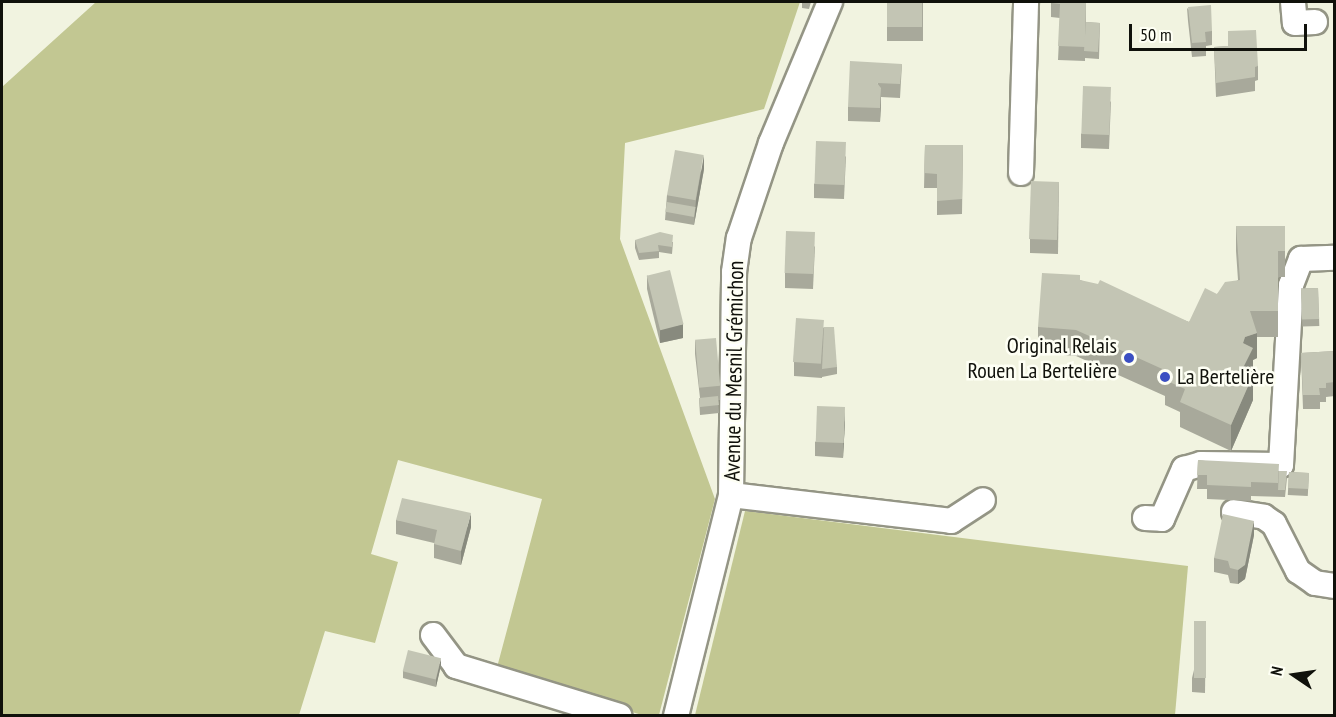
<!DOCTYPE html>
<meta charset="utf-8">
<style>
body{margin:0}
#map{position:relative;width:1336px;height:717px;overflow:hidden;background:#f1f3e0;font-family:"PT Sans Narrow",sans-serif}
div>[style]{position:absolute}
[style*='--x']{left:calc(var(--x)*1px);top:calc(var(--y)*1px);width:calc(var(--w)*1px);rotate:calc(var(--a)*1deg)}
.green>*{inset:0;background:#c2c792}
.roads{filter:drop-shadow(2px 0 #949585) drop-shadow(-2px 0 #949585) drop-shadow(0 2px #949585) drop-shadow(0 -2px #949585)}
.minor>*{height:24px;margin:-12px;padding:0 12px;transform-origin:12px;border-radius:12px;background:#fff}
.wall>*{inset:0;background:#a8a99b;transform-origin:0 0}
.shaded-wall>*{inset:0;background:#888a7e}
.building>*{inset:0;background:#c3c5b4;transform-origin:0 0}
.dots>*{width:16px;height:16px;translate:-50% -50%;box-sizing:border-box;border:3px solid #fefff4;border-radius:50%}
span{translate:-50% -50%;white-space:nowrap;text-align:center;line-height:1.15;-webkit-text-stroke:5px #fefff4;paint-order:stroke}
.poi-label{font-size:22px;color:#10110b}
.right{translate:-100% -50%;text-align:right}
.left{translate:0 -50%;text-align:left}
.street-label{font-size:22px;color:#10110b}
.frame{position:absolute;inset:0;border:3px solid #10110b;pointer-events:none}
.north{position:absolute;left:1264px;top:645px;width:60px;height:60px;-webkit-text-stroke:4px #fefff4;paint-order:stroke;rotate:283deg;font-size:16px;font-weight:700;line-height:24px;text-align:center;color:#10110b}
.north::after{content:'';display:block;margin:auto;width:21px;height:27px;background:#10110b;clip-path:polygon(50% 0,100% 100%,50% 72%,0 100%)}
.scale{position:absolute;left:1129px;top:24px;width:178px;height:27px;box-sizing:border-box;border:3px solid #10110b;border-top:0;padding-left:8px;font-size:18px;line-height:21px;white-space:nowrap;color:#10110b;-webkit-text-stroke:4px #fefff4;paint-order:stroke}
</style>
<div id="map">
<div class="green">
<i style="clip-path:polygon(96px 2px,800px 2px,764px 109px,625px 143px,620px 239px,715px 499px,659px 715px,642px 715px,496px 671px,542px 499px,398px 460px,371px 554px,398px 562px,375px 643px,325px 631px,299px 715px,2px 715px,2px 87px)"></i>
<i style="clip-path:polygon(745px 511px,1188px 566px,1175px 715px,695px 715px)"></i>
</div>
<div class="roads">
<div class="minor">
<i style="--x:1293;--y:2;--w:21;--a:85"></i>
<i style="--x:1295;--y:23;--w:20;--a:-3"></i>
<i style="--x:1021;--y:173;--w:171;--a:-88.3"></i>
<i style="--x:731;--y:495;--w:222;--a:6.7"></i>
<i style="--x:951;--y:521;--w:38;--a:-33"></i>
<i style="--x:1234;--y:512;--w:30;--a:9"></i>
<i style="--x:1264;--y:517;--w:12;--a:35"></i>
<i style="--x:1274;--y:524;--w:53;--a:62.9"></i>
<i style="--x:1298;--y:571;--w:21;--a:35"></i>
<i style="--x:1315;--y:583;--w:19;--a:9"></i>
<i style="--x:1145;--y:518;--w:17;--a:3"></i>
<i style="--x:1162;--y:519;--w:55;--a:-66.3"></i>
<i style="--x:1184;--y:469;--w:18;--a:-16"></i>
<i style="--x:1201;--y:464;--w:80;--a:0.7"></i>
<i style="--x:1281;--y:465;--w:180;--a:-86.8"></i>
<i style="--x:1291;--y:285;--w:28;--a:-69"></i>
<i style="--x:1301;--y:259;--w:33;--a:-2"></i>
<i style="--x:433;--y:635;--w:39;--a:53"></i>
<i style="--x:456;--y:666;--w:171;--a:17"></i>
<i style="--x:676;--y:716;--w:228;--a:-76"></i>
<i style="--x:731;--y:495;--w:223;--a:-89.2"></i>
<i style="--x:734;--y:272;--w:34;--a:-82"></i>
<i style="--x:739;--y:238;--w:100;--a:-71.4"></i>
<i style="--x:771;--y:143;--w:153;--a:-67.3"></i>
</div>
</div>
<div class="wall">
<i style="clip-path:polygon(802px 2px,811px 2px,809px 9px,802px 8px)"></i>
<i style="left:887px;top:2px;width:36px;height:39px"></i>
<i style="clip-path:polygon(1051px 2px,1086px 2px,1086px 22px,1100px 23px,1099px 59px,1085px 58px,1085px 55px,1085px 61px,1058px 60px,1060px 18px,1051px 17px)"></i>
<i style="clip-path:polygon(1187px 8px,1212px 31px,1212px 45px,1206px 46px,1206px 56px,1192px 57px,1188px 21px)"></i>
<i style="clip-path:polygon(1228px 31px,1258px 66px,1258px 80px,1255px 81px,1255px 91px,1216px 97px,1214px 47px,1228px 46px)"></i>
<i style="clip-path:polygon(902px 64px,900px 98px,881px 97px,880px 122px,848px 121px,848px 107px)"></i>
<i style="clip-path:polygon(1111px 101px,1109px 149px,1081px 148px,1081px 134px)"></i>
<i style="clip-path:polygon(925px 145px,963px 145px,962px 214px,937px 215px,937px 188px,924px 188px)"></i>
<i style="clip-path:polygon(846px 156px,844px 199px,814px 198px,814px 184px)"></i>
<i style="clip-path:polygon(704px 169px,694px 225px,665px 220px,667px 195px)"></i>
<i style="clip-path:polygon(1059px 182px,1058px 254px,1030px 253px,1030px 239px)"></i>
<i style="clip-path:polygon(1236px 226px,1285px 226px,1285px 277px,1278px 277px,1278px 337px,1257px 337px,1257px 358px,1253px 360px,1253px 400px,1231px 451px,1180px 427px,1180px 412px,1165px 405px,1165px 396px,1076px 356px,1038px 353px,1038px 327px,1080px 280px,1189px 322px,1217px 294px,1238px 280px,1236px 251px)"></i>
<i style="clip-path:polygon(635px 240px,673px 242px,672px 254px,659px 252px,659px 258px,639px 260px,635px 248px)"></i>
<i style="clip-path:polygon(815px 246px,813px 289px,785px 288px,785px 273px)"></i>
<i style="clip-path:polygon(647px 275px,683px 338px,660px 343px,647px 289px)"></i>
<i style="left:1318px;top:288px;width:38px;height:17px;rotate:88deg"></i>
<i style="clip-path:polygon(824px 327px,837px 367px,837px 374px,822px 377px,822px 373px,822px 378px,794px 376px,794px 362px)"></i>
<i style="clip-path:polygon(695px 340px,720px 386px,720px 400px,718px 400px,719px 413px,700px 415px,699px 398px,700px 398px,695px 354px)"></i>
<i style="clip-path:polygon(1335px 351px,1335px 396px,1326px 397px,1326px 402px,1320px 402px,1320px 409px,1303px 409px,1301px 353px)"></i>
<i style="clip-path:polygon(845px 421px,843px 458px,815px 456px,815px 442px)"></i>
<i style="clip-path:polygon(1198px 460px,1279px 471px,1287px 478px,1285px 497px,1251px 496px,1251px 501px,1207px 499px,1207px 489px,1197px 489px)"></i>
<i style="left:1289px;top:472px;width:20px;height:23px;rotate:3deg"></i>
<i style="clip-path:polygon(396px 520px,471px 527px,461px 565px,434px 558px,434px 543px,396px 534px)"></i>
<i style="clip-path:polygon(1254px 535px,1245px 579px,1238px 584px,1230px 583px,1228px 575px,1214px 572px,1214px 558px)"></i>
<i style="clip-path:polygon(1206px 621px,1205px 693px,1192px 692px,1192px 678px)"></i>
<i style="clip-path:polygon(441px 665px,436px 687px,403px 678px,403px 671px)"></i>
</div>
<div class="shaded-wall">
<i style="clip-path:polygon(881px 88px,881px 102px,880px 122px,880px 108px)"></i>
<i style="clip-path:polygon(704px 155px,704px 169px,694px 225px,696px 200px)"></i>
<i style="clip-path:polygon(683px 324px,683px 338px,660px 343px,660px 329px)"></i>
<i style="clip-path:polygon(1257px 333px,1257px 358px,1253px 360px,1253px 373px,1242px 395px,1243px 343px,1245px 337px)"></i>
<i style="clip-path:polygon(1253px 375px,1253px 400px,1231px 451px,1231px 425px)"></i>
<i style="clip-path:polygon(845px 407px,845px 421px,843px 458px,843px 444px)"></i>
<i style="clip-path:polygon(471px 513px,471px 527px,461px 565px,461px 551px)"></i>
<i style="clip-path:polygon(1254px 521px,1254px 535px,1245px 579px,1238px 584px,1238px 570px)"></i>
<i style="clip-path:polygon(441px 658px,441px 665px,436px 687px,436px 680px)"></i>
</div>
<div class="building">
<i style="left:887px;top:2px;width:35px;height:25px"></i>
<i style="clip-path:polygon(1051px 2px,1086px 2px,1085px 47px,1058px 46px,1060px 4px,1051px 3px)"></i>
<i style="clip-path:polygon(1211px 5px,1212px 31px,1205px 32px,1206px 42px,1192px 43px,1188px 7px)"></i>
<i style="left:1086px;top:22px;width:14px;height:29px;rotate:4deg"></i>
<i style="clip-path:polygon(1256px 30px,1258px 66px,1255px 67px,1255px 77px,1216px 83px,1214px 47px,1228px 46px,1228px 31px)"></i>
<i style="clip-path:polygon(850px 61px,902px 64px,900px 84px,877px 83px,881px 88px,880px 108px,848px 107px)"></i>
<i style="left:1083px;top:86px;width:28px;height:48px;rotate:2deg"></i>
<i style="left:816px;top:141px;width:30px;height:43px;rotate:2deg"></i>
<i style="clip-path:polygon(925px 145px,963px 145px,962px 199px,937px 201px,937px 174px,924px 173px)"></i>
<i style="left:675px;top:150px;width:29px;height:46px;rotate:10deg"></i>
<i style="left:1031px;top:181px;width:28px;height:58px;rotate:2deg"></i>
<i style="left:667px;top:202px;width:29px;height:10px;rotate:10deg"></i>
<i style="clip-path:polygon(1236px 226px,1285px 226px,1285px 251px,1278px 251px,1278px 311px,1250px 311px,1257px 333px,1245px 337px,1243px 343px,1253px 348px,1242px 370px,1253px 375px,1231px 425px,1180px 402px,1185px 389px,1165px 380px,1169px 372px,1076px 330px,1038px 327px,1042px 273px,1080px 275px,1080px 280px,1098px 284px,1100px 280px,1189px 322px,1205px 288px,1217px 294px,1225px 282px,1240px 280px)"></i>
<i style="left:786px;top:231px;width:29px;height:42px;rotate:2deg"></i>
<i style="clip-path:polygon(660px 232px,673px 235px,672px 247px,658px 245px,659px 251px,639px 253px,635px 240px)"></i>
<i style="left:670px;top:270px;width:56px;height:24px;rotate:76deg"></i>
<i style="left:1318px;top:288px;width:31px;height:17px;rotate:88deg"></i>
<i style="left:796px;top:318px;width:28px;height:44px;rotate:4deg"></i>
<i style="clip-path:polygon(824px 327px,834px 327px,837px 367px,822px 369px)"></i>
<i style="left:716px;top:338px;width:48px;height:21px;rotate:85deg"></i>
<i style="clip-path:polygon(1335px 351px,1335px 382px,1326px 383px,1326px 388px,1319px 388px,1320px 395px,1303px 395px,1301px 353px)"></i>
<i style="left:718px;top:396px;width:9px;height:19px;rotate:84deg"></i>
<i style="left:817px;top:406px;width:28px;height:36px;rotate:2deg"></i>
<i style="clip-path:polygon(1198px 460px,1279px 464px,1278px 483px,1251px 482px,1251px 487px,1207px 485px,1207px 475px,1197px 475px)"></i>
<i style="clip-path:polygon(1279px 471px,1287px 471px,1285px 490px,1278px 490px)"></i>
<i style="left:1289px;top:472px;width:20px;height:16px;rotate:3deg"></i>
<i style="clip-path:polygon(402px 498px,471px 513px,461px 551px,434px 544px,437px 530px,396px 520px)"></i>
<i style="clip-path:polygon(1223px 514px,1254px 521px,1245px 565px,1238px 570px,1230px 568px,1228px 561px,1214px 558px)"></i>
<i style="left:1194px;top:621px;width:12px;height:57px"></i>
<i style="left:408px;top:650px;width:34px;height:22px;rotate:14deg"></i>
</div>
<div class="dots">
<i style="left:1129px;top:358px;background:#3b4fc2"></i>
<i style="left:1165px;top:377px;background:#3b4fc2"></i>
</div>
<div class="poi-label">
<span class="right" style="left:1117px;top:358px">Original Relais<br>Rouen La Bertelière</span>
<span class="left" style="left:1177px;top:377px">La Bertelière</span>
</div>
<div class="street-label">
<span style="left:734px;top:371px;rotate:-89deg">Avenue du Mesnil Grémichon</span>
</div>
<div class="frame"></div>
<div class="north">N</div>
<div class="scale">50 m</div>
</div>
